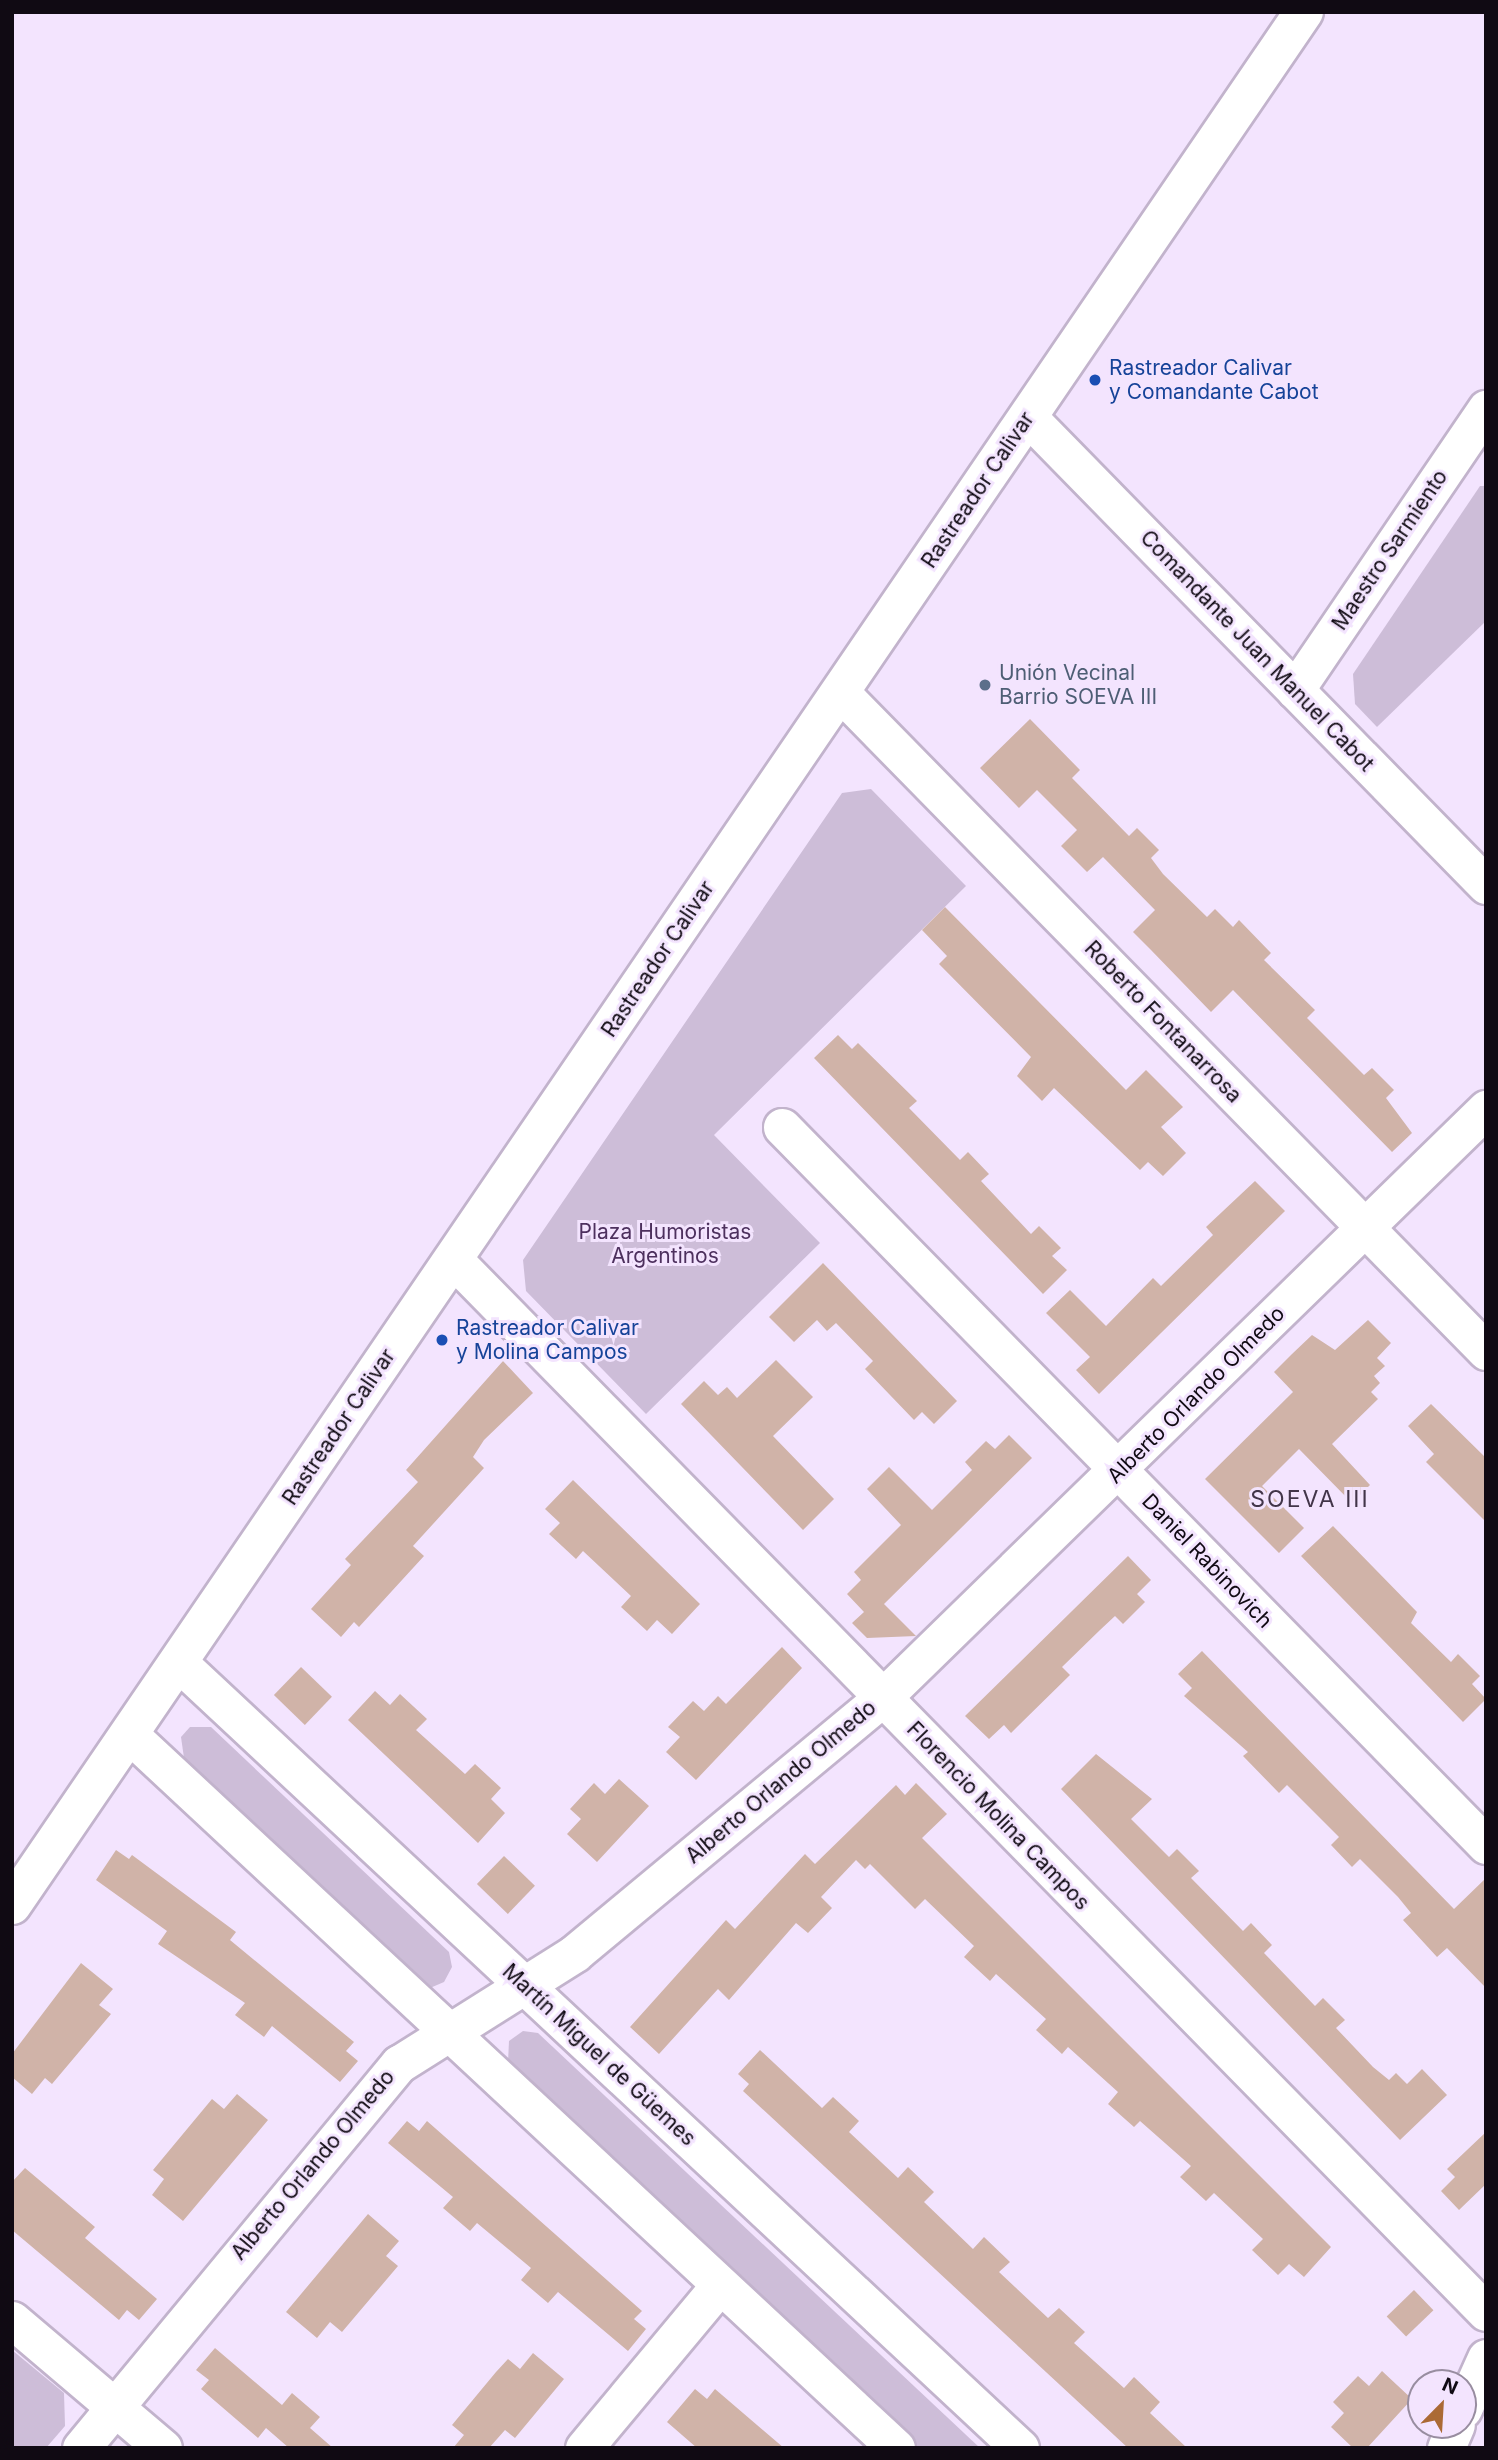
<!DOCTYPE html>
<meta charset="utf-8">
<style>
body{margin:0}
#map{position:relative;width:1498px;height:2460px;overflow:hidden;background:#f3e4fe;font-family:Inter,sans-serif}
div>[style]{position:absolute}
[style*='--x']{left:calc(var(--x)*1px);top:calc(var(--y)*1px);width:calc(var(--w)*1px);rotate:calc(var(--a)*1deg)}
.green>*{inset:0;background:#cdbdd8}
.building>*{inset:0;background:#d0b3a8;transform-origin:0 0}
.roads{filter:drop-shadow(2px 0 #c2b3cc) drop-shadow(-2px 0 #c2b3cc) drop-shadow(0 2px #c2b3cc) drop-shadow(0 -2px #c2b3cc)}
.minor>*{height:37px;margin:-18.5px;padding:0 18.5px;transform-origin:18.5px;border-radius:18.5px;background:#fff}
.secondary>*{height:38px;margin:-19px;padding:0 19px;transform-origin:19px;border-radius:19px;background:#fff}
.dots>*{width:19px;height:19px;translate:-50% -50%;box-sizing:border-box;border:4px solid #f3e4fe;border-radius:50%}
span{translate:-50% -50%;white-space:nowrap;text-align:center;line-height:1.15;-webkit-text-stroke:6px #f3e4fe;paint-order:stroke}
.transit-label{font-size:21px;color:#164399}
.left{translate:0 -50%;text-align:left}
.street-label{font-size:21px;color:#100a13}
.service-label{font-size:21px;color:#4e5e75}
.park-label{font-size:21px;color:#4d305e}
.neighbourhood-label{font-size:23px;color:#423549;letter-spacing:2px}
.frame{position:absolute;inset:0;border:14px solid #100a13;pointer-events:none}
.north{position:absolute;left:1407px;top:2369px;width:70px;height:70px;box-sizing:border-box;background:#f3e4fe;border:2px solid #988da0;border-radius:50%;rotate:24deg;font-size:19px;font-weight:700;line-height:28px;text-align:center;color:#100a13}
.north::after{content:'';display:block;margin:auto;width:24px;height:32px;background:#ab6a35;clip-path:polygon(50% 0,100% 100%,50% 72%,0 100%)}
</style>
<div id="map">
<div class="green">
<i style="clip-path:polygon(1480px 486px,1486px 486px,1486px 621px,1377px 727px,1355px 704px,1353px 674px)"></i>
<i style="clip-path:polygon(871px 789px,966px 886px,714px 1135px,820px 1243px,646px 1414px,526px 1291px,523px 1260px,842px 793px)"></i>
<i style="clip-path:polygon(190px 1727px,211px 1727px,449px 1952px,452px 1967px,444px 1982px,430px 1988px,414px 1982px,184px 1758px,181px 1737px)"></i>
<i style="clip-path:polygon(523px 2031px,538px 2033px,980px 2448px,919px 2448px,508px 2062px,509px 2041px)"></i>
<i style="clip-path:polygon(12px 2350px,64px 2393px,65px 2426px,46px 2448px,12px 2448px)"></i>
</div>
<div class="building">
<i style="clip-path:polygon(1030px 719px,1080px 770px,1072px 778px,1129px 836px,1137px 828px,1159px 850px,1151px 858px,1163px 874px,1207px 917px,1215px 909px,1233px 927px,1239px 920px,1271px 953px,1264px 960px,1315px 1010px,1307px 1018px,1364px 1075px,1372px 1068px,1394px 1090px,1386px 1098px,1412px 1133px,1392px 1152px,1233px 990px,1211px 1012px,1151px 950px,1133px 932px,1155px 910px,1103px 857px,1087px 872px,1061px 846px,1077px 830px,1037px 790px,1019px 808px,980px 768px)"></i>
<i style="clip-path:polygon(945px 907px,1126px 1090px,1146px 1070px,1183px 1107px,1161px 1127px,1186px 1153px,1163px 1176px,1148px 1162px,1140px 1170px,1054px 1088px,1042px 1101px,1017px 1076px,1031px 1057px,939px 964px,947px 956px,922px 930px)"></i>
<i style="clip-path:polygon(838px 1035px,852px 1049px,858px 1043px,917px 1101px,909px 1108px,960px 1160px,968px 1152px,989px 1174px,981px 1181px,1031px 1234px,1039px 1226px,1061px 1248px,1052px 1256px,1067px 1270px,1043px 1294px,814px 1058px)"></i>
<i style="clip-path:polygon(1255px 1181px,1285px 1211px,1099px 1394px,1076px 1370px,1090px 1357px,1046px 1313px,1070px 1290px,1106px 1326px,1153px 1278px,1161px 1286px,1213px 1235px,1206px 1227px)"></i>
<i style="clip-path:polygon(823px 1263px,957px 1401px,934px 1424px,922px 1412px,914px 1420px,865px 1369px,873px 1361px,836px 1323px,827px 1331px,817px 1320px,794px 1342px,769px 1317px)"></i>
<i style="clip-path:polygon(1368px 1320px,1391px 1343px,1377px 1358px,1385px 1366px,1374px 1376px,1380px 1383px,1371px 1392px,1378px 1399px,1332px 1444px,1370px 1485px,1352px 1503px,1299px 1449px,1262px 1486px,1304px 1528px,1279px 1553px,1205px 1479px,1293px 1392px,1274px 1372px,1292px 1354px,1312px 1335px,1335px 1350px)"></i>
<i style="clip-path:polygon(776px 1360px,813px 1397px,773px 1436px,834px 1499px,803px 1530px,681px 1404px,704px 1381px,718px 1395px,727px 1387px,737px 1398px)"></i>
<i style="clip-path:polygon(503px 1361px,533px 1393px,484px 1440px,473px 1457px,484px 1468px,413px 1546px,424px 1556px,359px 1627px,354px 1622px,341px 1637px,311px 1609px,351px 1565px,345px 1559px,418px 1482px,406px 1470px)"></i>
<i style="clip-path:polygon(1431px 1404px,1486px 1458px,1486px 1522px,1426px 1462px,1434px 1454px,1408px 1426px)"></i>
<i style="clip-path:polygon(1009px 1435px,1032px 1458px,884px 1604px,916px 1636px,867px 1638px,852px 1623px,864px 1612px,847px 1594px,861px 1580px,854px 1572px,901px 1525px,867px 1489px,889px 1467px,932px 1510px,972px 1470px,965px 1462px,986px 1441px,995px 1449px)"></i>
<i style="clip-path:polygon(573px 1480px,700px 1604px,672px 1634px,657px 1620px,647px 1631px,621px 1607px,631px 1596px,583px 1551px,576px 1559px,549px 1534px,560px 1523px,545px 1509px)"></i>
<i style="clip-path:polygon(1333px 1526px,1417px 1612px,1411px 1623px,1451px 1662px,1458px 1654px,1480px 1676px,1472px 1684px,1486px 1699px,1463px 1722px,1301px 1556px)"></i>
<i style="clip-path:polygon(1128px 1556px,1151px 1580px,1137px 1594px,1145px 1602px,1123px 1624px,1115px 1616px,1100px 1630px,1062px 1667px,1070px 1675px,1011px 1733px,1004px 1725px,989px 1739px,965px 1716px)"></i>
<i style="clip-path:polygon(782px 1647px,802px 1668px,696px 1780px,666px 1752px,680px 1737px,668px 1727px,693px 1701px,704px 1711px,718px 1696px,726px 1704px)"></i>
<i style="clip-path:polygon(1202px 1651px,1454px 1909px,1486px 1878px,1486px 1988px,1447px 1948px,1437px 1957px,1403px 1920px,1411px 1913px,1398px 1897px,1360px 1859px,1352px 1867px,1331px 1845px,1339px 1837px,1287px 1785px,1279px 1793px,1243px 1756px,1248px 1752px,1184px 1696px,1192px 1688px,1178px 1674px)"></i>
<i style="left:301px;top:1667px;width:43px;height:39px;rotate:44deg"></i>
<i style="clip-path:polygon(375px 1691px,390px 1705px,400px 1694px,427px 1719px,416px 1730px,465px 1774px,475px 1764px,501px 1788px,491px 1799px,505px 1813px,478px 1843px,348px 1720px)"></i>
<i style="clip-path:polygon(1096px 1754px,1152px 1799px,1131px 1819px,1169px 1857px,1177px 1849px,1199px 1871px,1191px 1878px,1243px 1931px,1251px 1923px,1272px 1945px,1264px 1953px,1315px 2006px,1323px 1998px,1345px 2020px,1336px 2028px,1373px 2067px,1389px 2080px,1396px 2073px,1407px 2084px,1422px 2069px,1447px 2095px,1400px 2140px,1061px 1789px)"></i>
<i style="clip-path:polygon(619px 1779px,649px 1806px,597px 1862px,567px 1834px,581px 1819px,570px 1809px,594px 1783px,605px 1794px)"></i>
<i style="clip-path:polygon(916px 1783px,947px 1814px,922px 1838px,1331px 2247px,1304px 2277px,1289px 2264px,1278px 2275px,1252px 2250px,1263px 2239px,1214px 2193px,1206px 2201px,1180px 2177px,1191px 2166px,1140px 2121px,1134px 2127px,1108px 2104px,1118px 2092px,1068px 2047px,1062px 2054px,1036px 2030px,1046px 2019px,996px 1974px,990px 1981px,964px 1957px,974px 1946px,925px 1899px,915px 1909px,870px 1864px,865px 1869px,856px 1860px,821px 1897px,832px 1908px,808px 1933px,796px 1923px,729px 2000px,718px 1989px,659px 2054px,630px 2027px,726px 1920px,735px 1929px,805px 1854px,815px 1864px,896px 1785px,905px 1795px)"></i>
<i style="clip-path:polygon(116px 1850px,129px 1859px,132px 1855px,236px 1932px,230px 1940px,354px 2042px,346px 2051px,358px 2061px,340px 2082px,272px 2026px,264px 2037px,235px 2015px,245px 2003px,158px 1944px,167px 1931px,96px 1880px)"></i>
<i style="left:504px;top:1856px;width:43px;height:39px;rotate:44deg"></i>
<i style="clip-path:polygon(81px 1963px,113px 1989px,99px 2005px,111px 2014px,52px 2084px,45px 2078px,32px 2094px,12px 2077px,12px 2054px)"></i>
<i style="clip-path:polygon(760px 2050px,822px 2108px,833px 2097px,859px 2121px,849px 2132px,898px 2178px,908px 2167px,934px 2192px,924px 2202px,973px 2249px,984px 2237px,1010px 2262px,999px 2272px,1048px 2318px,1059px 2308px,1085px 2332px,1074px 2343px,1124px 2388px,1134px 2377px,1160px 2402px,1150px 2413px,1187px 2448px,1128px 2448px,743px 2091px,749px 2084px,738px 2074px)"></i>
<i style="clip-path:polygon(237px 2094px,268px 2120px,183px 2221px,152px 2195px,164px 2179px,153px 2170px,212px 2099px,224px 2109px)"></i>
<i style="clip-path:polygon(407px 2121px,419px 2131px,427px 2121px,642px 2311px,634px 2319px,646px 2329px,628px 2351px,558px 2292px,548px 2303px,521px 2280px,531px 2268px,477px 2223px,470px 2231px,443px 2208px,453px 2197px,388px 2143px)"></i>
<i style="clip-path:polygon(1486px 2132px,1486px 2184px,1459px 2210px,1441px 2191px,1455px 2177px,1447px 2169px)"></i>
<i style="clip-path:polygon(25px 2168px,95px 2227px,85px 2238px,157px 2299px,139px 2320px,127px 2310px,119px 2320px,12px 2230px,12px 2182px)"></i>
<i style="clip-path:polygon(368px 2214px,399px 2241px,386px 2256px,398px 2266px,342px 2332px,330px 2322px,317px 2338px,286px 2312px)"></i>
<i style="left:1414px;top:2290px;width:28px;height:38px;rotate:46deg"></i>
<i style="clip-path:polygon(215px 2348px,282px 2405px,292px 2393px,320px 2417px,310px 2428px,333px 2448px,289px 2448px,266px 2428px,258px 2438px,201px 2389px,209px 2380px,196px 2370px)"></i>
<i style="clip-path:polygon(533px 2353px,564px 2379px,515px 2438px,505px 2430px,489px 2448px,453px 2448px,464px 2435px,452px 2425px,496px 2372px,508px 2359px,520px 2369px)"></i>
<i style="clip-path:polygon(1382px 2371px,1412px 2399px,1367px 2448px,1353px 2448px,1331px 2427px,1344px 2413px,1333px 2402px,1358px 2376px,1369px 2386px)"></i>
<i style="clip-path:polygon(695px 2389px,707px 2399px,715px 2389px,784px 2448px,697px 2448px,667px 2422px)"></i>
</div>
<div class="roads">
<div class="minor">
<i style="--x:1028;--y:417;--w:655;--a:45.62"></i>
<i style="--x:1295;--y:690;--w:340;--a:-55.8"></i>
<i style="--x:840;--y:692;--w:923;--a:45.57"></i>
<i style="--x:782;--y:1127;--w:1006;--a:45.56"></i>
<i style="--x:453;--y:1259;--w:1475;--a:45.55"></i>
<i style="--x:178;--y:1662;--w:1152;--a:43.03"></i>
<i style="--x:129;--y:1734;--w:1048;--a:42.95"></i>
<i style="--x:12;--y:2320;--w:198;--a:40.3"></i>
<i style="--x:1463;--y:2409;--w:56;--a:-65.7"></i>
<i style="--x:81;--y:2448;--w:499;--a:-50.4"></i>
<i style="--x:399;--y:2064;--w:208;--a:-32.2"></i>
<i style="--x:575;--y:1953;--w:399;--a:-39.7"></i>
<i style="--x:882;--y:1698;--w:844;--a:-44.28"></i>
<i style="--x:584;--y:2448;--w:212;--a:-50.2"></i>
<i style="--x:1446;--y:2448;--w:25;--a:-67"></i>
</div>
<div class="secondary">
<i style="--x:12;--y:1905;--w:2292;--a:-55.69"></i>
</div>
</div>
<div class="dots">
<i style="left:1095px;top:380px;background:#1a4fb4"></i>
<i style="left:985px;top:685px;background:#5c6f8a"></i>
<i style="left:442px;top:1340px;background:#1a4fb4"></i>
</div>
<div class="transit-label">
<span class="left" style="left:1109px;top:380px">Rastreador Calivar<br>y Comandante Cabot</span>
<span class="left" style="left:456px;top:1340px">Rastreador Calivar<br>y Molina Campos</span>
</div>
<div class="street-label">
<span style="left:978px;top:490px;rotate:-56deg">Rastreador Calivar</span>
<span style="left:1390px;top:550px;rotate:-56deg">Maestro Sarmiento</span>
<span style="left:1257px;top:651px;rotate:46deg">Comandante Juan Manuel Cabot</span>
<span style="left:658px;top:959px;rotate:-56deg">Rastreador Calivar</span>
<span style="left:1163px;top:1022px;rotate:46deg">Roberto Fontanarrosa</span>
<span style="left:1196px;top:1395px;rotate:-45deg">Alberto Orlando Olmedo</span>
<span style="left:339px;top:1427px;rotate:-56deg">Rastreador Calivar</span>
<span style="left:1207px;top:1561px;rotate:46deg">Daniel Rabinovich</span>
<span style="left:781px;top:1782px;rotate:-40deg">Alberto Orlando Olmedo</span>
<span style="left:998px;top:1816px;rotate:46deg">Florencio Molina Campos</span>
<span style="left:599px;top:2055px;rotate:43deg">Martín Miguel de Güemes</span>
<span style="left:313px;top:2165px;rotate:-50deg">Alberto Orlando Olmedo</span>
</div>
<div class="service-label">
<span class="left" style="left:999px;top:685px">Unión Vecinal<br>Barrio SOEVA III</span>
</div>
<div class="park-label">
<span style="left:665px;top:1244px">Plaza Humoristas<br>Argentinos</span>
</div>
<div class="neighbourhood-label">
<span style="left:1310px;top:1499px">SOEVA III</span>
</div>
<div class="frame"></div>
<div class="north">N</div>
</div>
